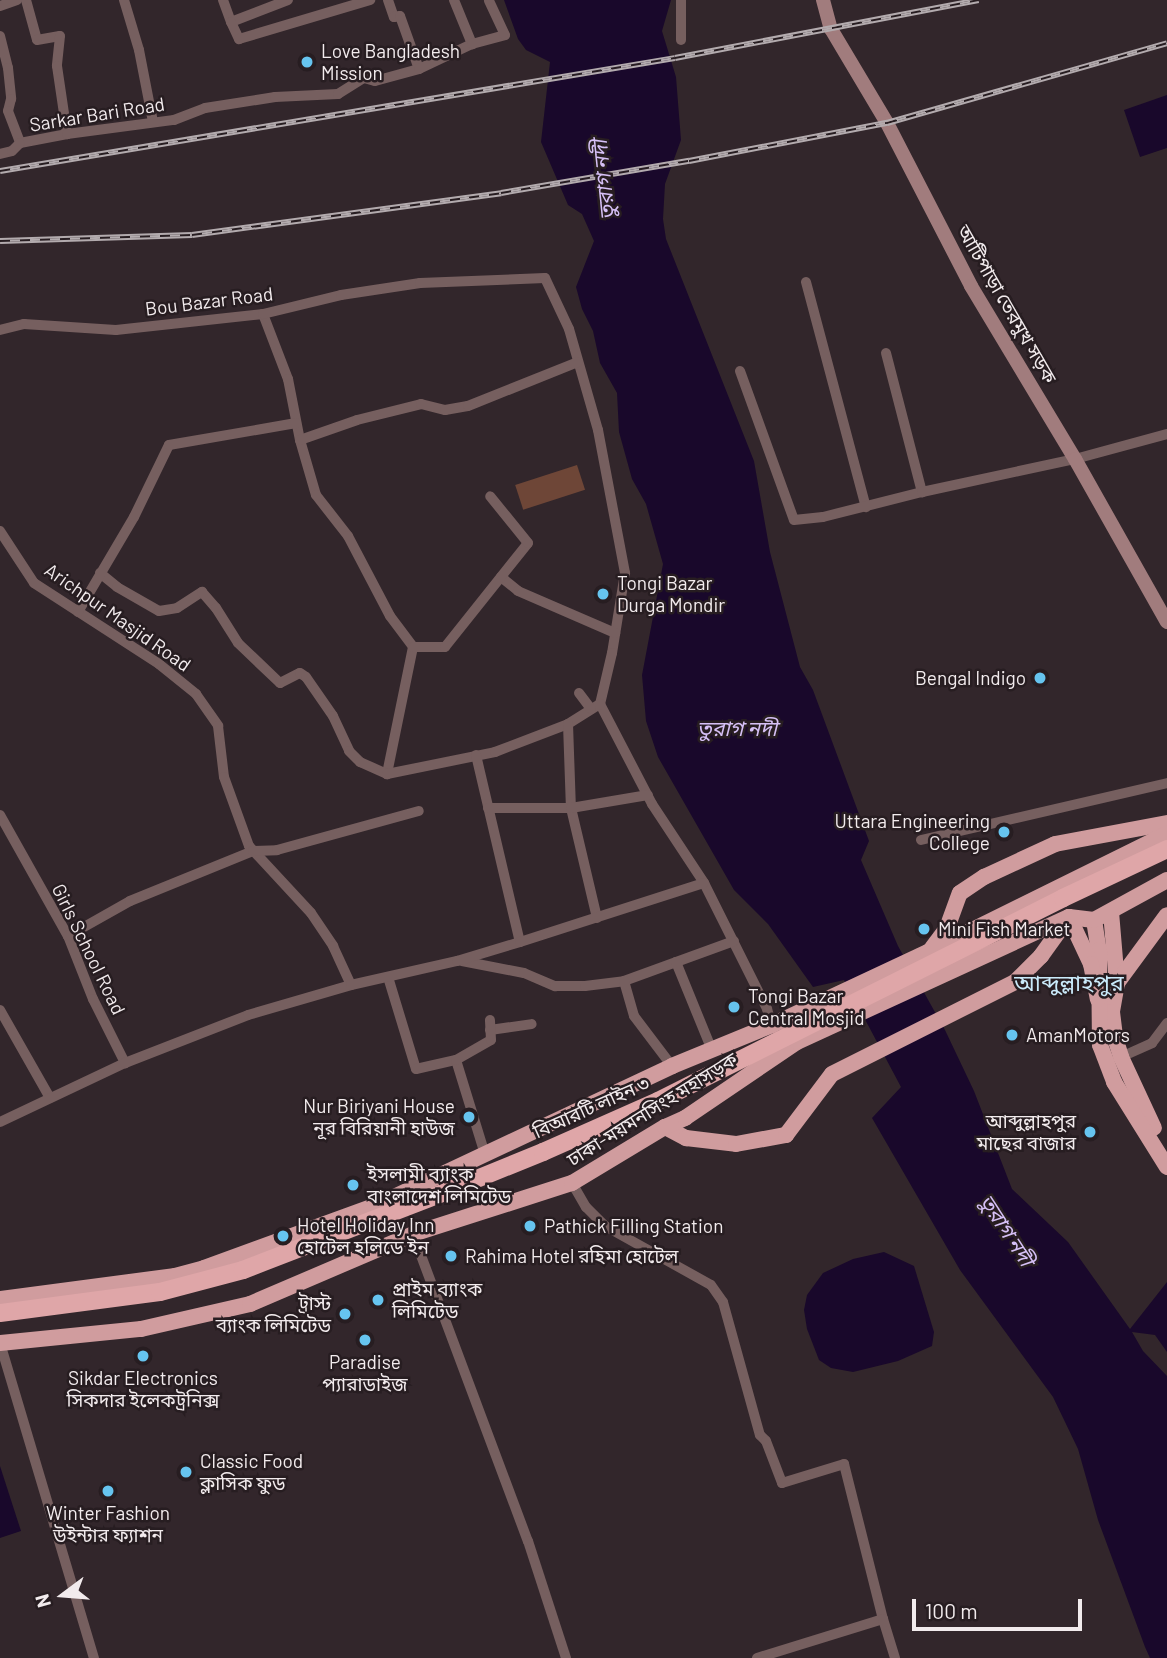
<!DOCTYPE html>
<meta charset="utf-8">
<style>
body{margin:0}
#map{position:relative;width:1167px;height:1658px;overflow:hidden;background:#32262b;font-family:Barlow,"Noto Sans Bengali",sans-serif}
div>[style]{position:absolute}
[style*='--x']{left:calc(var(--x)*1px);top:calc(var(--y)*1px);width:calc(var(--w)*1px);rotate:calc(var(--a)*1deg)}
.green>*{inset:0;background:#6e4637;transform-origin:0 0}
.water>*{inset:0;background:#19082b}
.minor>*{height:10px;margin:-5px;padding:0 5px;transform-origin:5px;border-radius:5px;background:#765f5f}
.secondary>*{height:14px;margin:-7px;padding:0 7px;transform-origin:7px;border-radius:7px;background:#a17c7d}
.trunk>*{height:16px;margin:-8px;padding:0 8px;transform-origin:8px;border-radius:8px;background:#d09c9e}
.motorway>*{height:18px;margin:-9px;padding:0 9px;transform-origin:9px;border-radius:9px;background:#dfa6a8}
.rail>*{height:6px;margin-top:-3px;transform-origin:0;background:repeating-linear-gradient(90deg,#271d21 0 10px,#b3abae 0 20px);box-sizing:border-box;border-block:2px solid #b3abae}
.dots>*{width:19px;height:19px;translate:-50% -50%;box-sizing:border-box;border:4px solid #271d21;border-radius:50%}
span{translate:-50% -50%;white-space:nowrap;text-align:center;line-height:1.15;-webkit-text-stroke:5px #271d21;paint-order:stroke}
.poi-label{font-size:19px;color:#f2ebed}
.left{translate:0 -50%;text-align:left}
.right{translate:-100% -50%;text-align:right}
.street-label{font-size:19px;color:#f2ebed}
.water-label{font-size:21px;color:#d6c0f6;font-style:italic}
.quarter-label{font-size:23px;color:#caeafa}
.north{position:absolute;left:28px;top:1560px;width:70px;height:70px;-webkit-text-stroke:5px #271d21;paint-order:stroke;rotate:254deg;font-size:19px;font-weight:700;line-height:28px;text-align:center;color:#f2ebed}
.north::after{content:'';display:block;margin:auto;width:24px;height:32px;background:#f2ebed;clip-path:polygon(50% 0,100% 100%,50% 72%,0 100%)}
.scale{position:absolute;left:912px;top:1599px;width:170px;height:32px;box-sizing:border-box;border:4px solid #f2ebed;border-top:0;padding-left:9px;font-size:21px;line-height:24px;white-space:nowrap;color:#f2ebed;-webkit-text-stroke:5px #271d21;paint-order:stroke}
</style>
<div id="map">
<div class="green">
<i style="left:577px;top:465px;width:26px;height:65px;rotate:72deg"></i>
</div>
<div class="water">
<i style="clip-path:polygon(504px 0,671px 0,662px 31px,676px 77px,681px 140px,665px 184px,663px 219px,666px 239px,754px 461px,770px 552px,800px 667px,813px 690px,869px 841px,861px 860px,898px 946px,945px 1030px,974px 1091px,1012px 1189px,1068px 1242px,1130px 1329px,1167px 1282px,1167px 1352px,1155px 1335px,1132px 1332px,1143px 1351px,1167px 1376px,1167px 1658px,1150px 1658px,1145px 1647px,1098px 1520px,1078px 1449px,1053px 1397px,960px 1270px,872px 1118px,901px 1087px,844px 980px,813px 987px,768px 924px,734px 890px,658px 757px,646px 721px,642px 675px,663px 564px,646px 504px,632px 479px,619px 432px,617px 393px,600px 363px,593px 331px,582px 309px,576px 287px,594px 241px,582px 214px,568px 205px,541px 142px,550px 62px,526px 50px,518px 39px)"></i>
<i style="clip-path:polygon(1167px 95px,1167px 148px,1140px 157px,1124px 110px)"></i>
<i style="clip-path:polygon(884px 1252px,914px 1266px,934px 1332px,932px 1346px,898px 1361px,853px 1372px,831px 1368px,819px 1360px,807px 1329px,804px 1310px,807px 1295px,823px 1273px,853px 1259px)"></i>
<i style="clip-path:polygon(0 1466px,21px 1531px,0 1538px)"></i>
</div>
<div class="minor">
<i style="--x:26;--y:0;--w:41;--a:74.6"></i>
<i style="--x:37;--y:40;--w:23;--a:-10"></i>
<i style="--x:60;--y:36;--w:30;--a:96"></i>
<i style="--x:57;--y:66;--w:69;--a:81.6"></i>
<i style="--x:124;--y:0;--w:52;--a:73.3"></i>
<i style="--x:139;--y:50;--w:73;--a:79"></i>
<i style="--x:223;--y:0;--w:23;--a:70"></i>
<i style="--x:231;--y:22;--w:61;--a:-21.1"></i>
<i style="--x:388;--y:0;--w:18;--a:71"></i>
<i style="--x:394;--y:17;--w:6;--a:-9"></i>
<i style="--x:400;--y:16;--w:56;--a:70.3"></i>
<i style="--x:454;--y:0;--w:48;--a:67.8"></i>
<i style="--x:0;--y:6;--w:18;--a:-19"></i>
<i style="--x:231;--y:22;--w:19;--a:65"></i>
<i style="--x:239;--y:39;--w:137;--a:-16.6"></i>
<i style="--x:0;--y:36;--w:33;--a:76"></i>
<i style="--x:8;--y:68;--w:31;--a:84"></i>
<i style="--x:11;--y:99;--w:12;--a:104"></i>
<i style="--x:8;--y:111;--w:34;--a:69"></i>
<i style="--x:681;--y:40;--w:40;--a:-90"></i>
<i style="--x:20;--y:143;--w:48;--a:-10.8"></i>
<i style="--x:67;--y:134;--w:108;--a:-7.5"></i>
<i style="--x:174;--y:120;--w:33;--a:-21"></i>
<i style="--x:205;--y:108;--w:71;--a:-8.9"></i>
<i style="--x:275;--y:97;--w:63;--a:-2.7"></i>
<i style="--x:338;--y:94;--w:31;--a:-32"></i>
<i style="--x:364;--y:78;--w:11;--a:15"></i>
<i style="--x:375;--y:81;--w:46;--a:-15.3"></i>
<i style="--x:419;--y:69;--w:59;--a:-25.3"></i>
<i style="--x:472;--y:44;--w:34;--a:-15"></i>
<i style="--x:505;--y:35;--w:38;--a:-115"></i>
<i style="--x:0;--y:154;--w:12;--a:-14"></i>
<i style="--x:12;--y:151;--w:11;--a:-45"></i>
<i style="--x:806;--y:282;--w:233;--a:75.1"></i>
<i style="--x:263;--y:314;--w:70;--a:69"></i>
<i style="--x:288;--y:379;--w:62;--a:78.9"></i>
<i style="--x:300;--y:440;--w:57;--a:73.8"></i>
<i style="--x:316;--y:495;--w:52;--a:52"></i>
<i style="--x:348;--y:536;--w:90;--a:62.3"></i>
<i style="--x:390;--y:616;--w:39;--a:53"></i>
<i style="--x:413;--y:647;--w:130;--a:101.6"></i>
<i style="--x:0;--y:330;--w:25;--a:-14"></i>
<i style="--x:24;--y:324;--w:92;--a:3.7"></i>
<i style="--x:116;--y:330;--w:148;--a:-6.2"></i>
<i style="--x:263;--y:314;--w:80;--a:-13.7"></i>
<i style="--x:341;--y:295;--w:80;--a:-8.6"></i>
<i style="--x:420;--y:283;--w:125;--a:-2.3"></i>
<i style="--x:545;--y:278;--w:56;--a:64.8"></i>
<i style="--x:569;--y:329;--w:105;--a:74"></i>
<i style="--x:598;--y:430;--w:146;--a:79.3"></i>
<i style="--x:625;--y:573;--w:81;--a:99.2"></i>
<i style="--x:612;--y:653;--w:52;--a:103.2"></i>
<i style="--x:600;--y:704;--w:113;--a:62.5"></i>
<i style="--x:652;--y:804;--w:95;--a:56.6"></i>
<i style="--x:704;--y:883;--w:141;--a:63.4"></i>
<i style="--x:767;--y:1009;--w:17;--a:73"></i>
<i style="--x:886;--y:353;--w:144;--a:75.5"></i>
<i style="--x:740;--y:371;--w:158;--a:70.1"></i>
<i style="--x:794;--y:520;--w:29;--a:-6"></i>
<i style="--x:823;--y:517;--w:102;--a:-14.2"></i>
<i style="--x:922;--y:492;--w:157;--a:-12.2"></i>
<i style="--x:1075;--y:459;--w:95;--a:-15.2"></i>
<i style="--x:300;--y:440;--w:60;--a:-19.3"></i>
<i style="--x:357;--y:420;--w:66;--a:-14"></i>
<i style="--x:421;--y:404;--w:25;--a:14"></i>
<i style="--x:445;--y:410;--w:23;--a:-10"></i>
<i style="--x:468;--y:406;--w:118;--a:-21.8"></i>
<i style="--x:0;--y:531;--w:62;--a:56.8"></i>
<i style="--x:34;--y:583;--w:149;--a:32.9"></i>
<i style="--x:159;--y:664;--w:48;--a:39"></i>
<i style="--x:196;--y:694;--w:39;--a:55"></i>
<i style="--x:218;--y:726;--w:51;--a:83.3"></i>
<i style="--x:224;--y:777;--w:73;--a:70.1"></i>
<i style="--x:249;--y:846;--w:91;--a:47.2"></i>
<i style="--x:311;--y:913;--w:40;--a:56"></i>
<i style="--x:333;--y:946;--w:43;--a:65.2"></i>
<i style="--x:100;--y:573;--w:22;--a:39"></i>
<i style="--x:117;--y:587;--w:48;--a:29.7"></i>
<i style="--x:159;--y:611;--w:18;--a:-9"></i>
<i style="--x:177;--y:608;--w:30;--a:-33"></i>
<i style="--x:202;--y:592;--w:21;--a:49"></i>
<i style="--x:216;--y:608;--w:41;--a:57.8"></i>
<i style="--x:238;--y:643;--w:58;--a:43.6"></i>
<i style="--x:280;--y:683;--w:22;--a:-27"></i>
<i style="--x:300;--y:673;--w:7;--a:34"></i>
<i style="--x:306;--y:677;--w:47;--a:55.3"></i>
<i style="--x:333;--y:716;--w:38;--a:65"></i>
<i style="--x:349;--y:751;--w:16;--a:45"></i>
<i style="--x:360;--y:762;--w:30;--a:24"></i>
<i style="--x:387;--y:774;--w:110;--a:-11.5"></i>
<i style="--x:495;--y:752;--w:78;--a:-21"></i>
<i style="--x:568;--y:724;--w:38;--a:-32"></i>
<i style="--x:501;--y:577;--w:22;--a:39"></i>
<i style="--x:518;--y:591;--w:106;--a:23.4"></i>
<i style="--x:78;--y:612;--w:110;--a:-59.5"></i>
<i style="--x:134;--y:517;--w:80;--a:-64.1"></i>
<i style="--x:169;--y:445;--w:129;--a:-9.8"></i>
<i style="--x:413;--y:647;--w:32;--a:0"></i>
<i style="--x:445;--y:647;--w:133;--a:-51.4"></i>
<i style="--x:528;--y:543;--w:60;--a:-129"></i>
<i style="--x:579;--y:693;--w:20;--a:53"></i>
<i style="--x:568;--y:724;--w:84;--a:88"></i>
<i style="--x:571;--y:808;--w:113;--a:76.7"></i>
<i style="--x:476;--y:755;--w:192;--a:76.8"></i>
<i style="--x:488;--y:808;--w:83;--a:0"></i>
<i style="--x:571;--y:808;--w:78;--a:-9.6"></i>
<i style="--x:0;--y:815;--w:139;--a:60.7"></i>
<i style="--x:68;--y:936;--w:68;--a:68.4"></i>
<i style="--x:93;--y:999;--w:72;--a:63.4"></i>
<i style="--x:921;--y:840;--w:253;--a:-13"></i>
<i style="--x:68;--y:936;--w:71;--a:-29.4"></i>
<i style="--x:130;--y:901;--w:133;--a:-22.1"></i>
<i style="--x:253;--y:851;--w:24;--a:-2"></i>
<i style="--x:277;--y:850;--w:147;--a:-15.4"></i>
<i style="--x:462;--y:961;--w:63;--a:11"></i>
<i style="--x:524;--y:973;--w:34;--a:23"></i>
<i style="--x:555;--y:986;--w:30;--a:0"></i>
<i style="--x:585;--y:986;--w:39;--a:-7"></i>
<i style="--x:624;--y:981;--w:117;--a:-20"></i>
<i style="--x:676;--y:962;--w:95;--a:67.8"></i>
<i style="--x:388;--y:977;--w:96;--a:73.1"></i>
<i style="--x:416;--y:1069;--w:41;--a:-12.7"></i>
<i style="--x:456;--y:1060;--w:98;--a:72.9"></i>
<i style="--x:624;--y:981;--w:36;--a:74"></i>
<i style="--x:634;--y:1016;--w:63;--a:52.8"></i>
<i style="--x:0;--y:1010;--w:101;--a:60.4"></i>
<i style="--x:490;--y:1030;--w:42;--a:-8.1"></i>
<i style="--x:1121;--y:1057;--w:34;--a:-24"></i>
<i style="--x:1152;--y:1043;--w:25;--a:-53"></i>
<i style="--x:456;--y:1060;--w:40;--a:-29.7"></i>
<i style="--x:491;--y:1040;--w:20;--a:-93"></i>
<i style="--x:0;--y:1122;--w:138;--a:-25.3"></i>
<i style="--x:125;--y:1063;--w:132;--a:-21.3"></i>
<i style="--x:248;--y:1015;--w:107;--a:-16.2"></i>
<i style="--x:351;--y:985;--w:109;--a:-12.8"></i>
<i style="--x:457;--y:961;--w:66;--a:-16.8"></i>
<i style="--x:520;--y:942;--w:193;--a:-17.8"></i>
<i style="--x:572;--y:1183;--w:28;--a:60"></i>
<i style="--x:586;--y:1207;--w:27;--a:45"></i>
<i style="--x:605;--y:1226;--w:121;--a:29.1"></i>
<i style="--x:711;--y:1285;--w:21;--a:55"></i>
<i style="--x:723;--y:1302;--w:138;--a:74.5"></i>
<i style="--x:760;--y:1435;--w:8;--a:45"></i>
<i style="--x:766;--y:1441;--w:45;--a:69.1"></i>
<i style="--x:782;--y:1483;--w:65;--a:-17"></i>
<i style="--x:844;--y:1464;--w:160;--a:75.9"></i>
<i style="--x:413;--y:1234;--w:328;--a:69.5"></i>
<i style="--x:528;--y:1541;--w:123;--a:72"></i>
<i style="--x:0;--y:1343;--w:329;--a:73.4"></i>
<i style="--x:757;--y:1658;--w:132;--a:-17.2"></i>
<i style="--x:883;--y:1619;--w:41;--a:72.9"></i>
</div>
<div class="secondary">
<i style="--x:823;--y:0;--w:30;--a:75"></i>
<i style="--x:831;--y:29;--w:109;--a:59.2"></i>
<i style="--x:887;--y:123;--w:183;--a:62.7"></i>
<i style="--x:971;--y:286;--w:202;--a:59"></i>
<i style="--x:1075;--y:459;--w:187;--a:60.6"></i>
</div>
<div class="trunk">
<i style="--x:1111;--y:912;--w:71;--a:85.2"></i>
<i style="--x:1117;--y:983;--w:29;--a:100"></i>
<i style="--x:1112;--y:1012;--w:26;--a:83"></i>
<i style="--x:1115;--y:1038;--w:20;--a:72"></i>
<i style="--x:1121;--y:1057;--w:78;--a:65.1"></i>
<i style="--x:1094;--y:920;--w:30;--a:81"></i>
<i style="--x:1099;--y:950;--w:95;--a:89.4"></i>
<i style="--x:1100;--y:1045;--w:40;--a:69"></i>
<i style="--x:1114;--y:1082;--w:100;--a:58.1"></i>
<i style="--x:932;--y:948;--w:25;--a:-53"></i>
<i style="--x:947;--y:928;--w:37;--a:-70"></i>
<i style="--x:960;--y:893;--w:29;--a:-34"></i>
<i style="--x:984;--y:877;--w:78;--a:-24.9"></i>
<i style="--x:1055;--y:844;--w:114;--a:-10.6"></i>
<i style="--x:1117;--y:983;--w:84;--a:-53.7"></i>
<i style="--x:665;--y:1127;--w:24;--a:28"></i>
<i style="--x:686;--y:1138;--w:50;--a:6.8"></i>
<i style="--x:736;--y:1144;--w:51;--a:-10.2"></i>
<i style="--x:786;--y:1135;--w:76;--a:-53"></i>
<i style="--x:832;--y:1074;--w:205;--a:-26.7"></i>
<i style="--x:1015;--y:982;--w:37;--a:-45"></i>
<i style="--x:1041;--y:956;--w:48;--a:-54.3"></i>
<i style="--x:1069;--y:917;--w:52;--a:64.9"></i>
<i style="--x:1091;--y:964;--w:36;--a:79"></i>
<i style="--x:0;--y:1299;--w:177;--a:-7.5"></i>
<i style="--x:175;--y:1276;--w:30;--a:-15"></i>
<i style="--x:204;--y:1268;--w:184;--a:-20"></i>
<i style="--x:377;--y:1205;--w:326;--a:-25.2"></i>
<i style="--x:672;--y:1066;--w:108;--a:-22.3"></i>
<i style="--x:772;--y:1025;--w:172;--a:-25.1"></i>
<i style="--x:928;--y:952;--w:267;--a:-26.3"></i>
<i style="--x:0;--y:1343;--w:142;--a:-5.7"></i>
<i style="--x:141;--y:1329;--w:112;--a:-12.9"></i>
<i style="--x:250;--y:1304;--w:177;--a:-23.2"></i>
<i style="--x:413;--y:1234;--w:167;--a:-17.8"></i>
<i style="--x:572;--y:1183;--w:109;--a:-31.1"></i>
<i style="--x:665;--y:1127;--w:22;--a:-24"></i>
<i style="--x:685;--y:1118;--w:135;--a:-34.2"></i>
<i style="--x:797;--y:1042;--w:299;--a:-24.7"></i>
<i style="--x:1069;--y:917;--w:25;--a:7"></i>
<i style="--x:1094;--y:920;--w:83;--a:-28.7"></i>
</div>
<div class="motorway">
<i style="--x:0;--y:1313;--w:161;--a:-7.5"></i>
<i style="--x:160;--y:1292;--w:86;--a:-14.8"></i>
<i style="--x:243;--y:1270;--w:206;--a:-21.1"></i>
<i style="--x:435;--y:1196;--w:117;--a:-22.2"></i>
<i style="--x:543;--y:1152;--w:126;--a:-23.9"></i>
<i style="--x:658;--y:1101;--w:453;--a:-26.6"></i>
<i style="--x:1063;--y:898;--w:115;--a:-25.2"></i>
</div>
<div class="rail">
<i style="--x:0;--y:171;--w:684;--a:-9.5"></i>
<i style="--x:675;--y:58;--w:309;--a:-10.8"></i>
<i style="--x:0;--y:241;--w:192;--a:-1.8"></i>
<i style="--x:192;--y:235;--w:312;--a:-7.7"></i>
<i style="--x:501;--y:193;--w:191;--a:-9.7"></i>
<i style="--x:689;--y:161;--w:202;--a:-10.9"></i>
<i style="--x:887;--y:123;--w:291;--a:-15.9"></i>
</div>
<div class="dots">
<i style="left:307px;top:62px;background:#66c4ef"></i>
<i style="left:603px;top:594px;background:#66c4ef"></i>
<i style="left:1040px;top:678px;background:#66c4ef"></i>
<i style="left:1004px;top:832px;background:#66c4ef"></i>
<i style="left:924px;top:929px;background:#66c4ef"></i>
<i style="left:734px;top:1007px;background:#66c4ef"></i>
<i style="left:1012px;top:1035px;background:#66c4ef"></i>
<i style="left:469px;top:1117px;background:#66c4ef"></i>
<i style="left:1090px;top:1132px;background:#66c4ef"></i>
<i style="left:353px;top:1185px;background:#66c4ef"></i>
<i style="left:530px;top:1226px;background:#66c4ef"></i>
<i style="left:283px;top:1236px;background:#66c4ef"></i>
<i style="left:451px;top:1256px;background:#66c4ef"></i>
<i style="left:378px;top:1300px;background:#66c4ef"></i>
<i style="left:345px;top:1314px;background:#66c4ef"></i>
<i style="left:365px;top:1340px;background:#66c4ef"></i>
<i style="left:143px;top:1356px;background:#66c4ef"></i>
<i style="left:186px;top:1472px;background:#66c4ef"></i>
<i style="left:108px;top:1491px;background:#66c4ef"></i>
</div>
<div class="poi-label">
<span class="left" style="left:321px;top:62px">Love Bangladesh<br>Mission</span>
<span class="left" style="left:617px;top:594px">Tongi Bazar<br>Durga Mondir</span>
<span class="right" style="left:1026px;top:678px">Bengal Indigo</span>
<span class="right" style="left:990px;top:832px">Uttara Engineering<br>College</span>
<span class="left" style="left:938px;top:929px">Mini Fish Market</span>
<span class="left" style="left:748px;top:1007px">Tongi Bazar<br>Central Mosjid</span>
<span class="left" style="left:1026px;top:1035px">AmanMotors</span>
<span class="right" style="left:455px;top:1117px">Nur Biriyani House<br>নূর বিরিয়ানী হাউজ</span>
<span class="right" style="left:1076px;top:1132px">আব্দুল্লাহপুর<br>মাছের বাজার</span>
<span class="left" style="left:367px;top:1185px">ইসলামী ব্যাংক<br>বাংলাদেশ লিমিটেড</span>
<span class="left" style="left:297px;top:1236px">Hotel Holiday Inn<br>হোটেল হলিডে ইন</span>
<span class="left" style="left:544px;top:1226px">Pathick Filling Station</span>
<span class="left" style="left:465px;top:1256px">Rahima Hotel রহিমা হোটেল</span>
<span class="left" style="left:392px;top:1300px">প্রাইম ব্যাংক<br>লিমিটেড</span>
<span class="right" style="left:331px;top:1314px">ট্রাস্ট<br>ব্যাংক লিমিটেড</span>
<span style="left:365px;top:1373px">Paradise<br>প্যারাডাইজ</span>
<span style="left:143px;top:1389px">Sikdar Electronics<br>সিকদার ইলেকট্রনিক্স</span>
<span class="left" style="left:200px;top:1472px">Classic Food<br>ক্লাসিক ফুড</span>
<span style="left:108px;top:1524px">Winter Fashion<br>উইন্টার ফ্যাশন</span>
</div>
<div class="street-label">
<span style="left:97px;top:114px;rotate:-9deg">Sarkar Bari Road</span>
<span style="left:209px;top:301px;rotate:-7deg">Bou Bazar Road</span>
<span style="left:1007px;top:304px;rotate:60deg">আটিপাড়া তেরমুখ সড়ক</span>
<span style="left:118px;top:617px;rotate:35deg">Arichpur Masjid Road</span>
<span style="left:89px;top:949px;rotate:64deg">Girls School Road</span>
<span style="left:591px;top:1107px;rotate:-24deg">বিআরটি লাইন ৩</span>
<span style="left:652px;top:1109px;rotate:-32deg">ঢাকা-ময়মনসিংহ মহাসড়ক</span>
</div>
<div class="water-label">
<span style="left:603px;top:180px;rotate:-96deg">তুরাগ নদী</span>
<span style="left:737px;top:728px">তুরাগ নদী</span>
<span style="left:1007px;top:1230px;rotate:57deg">তুরাগ নদী</span>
</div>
<div class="quarter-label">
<span style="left:1069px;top:982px">আব্দুল্লাহপুর</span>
</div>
<div class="north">N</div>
<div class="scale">100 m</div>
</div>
